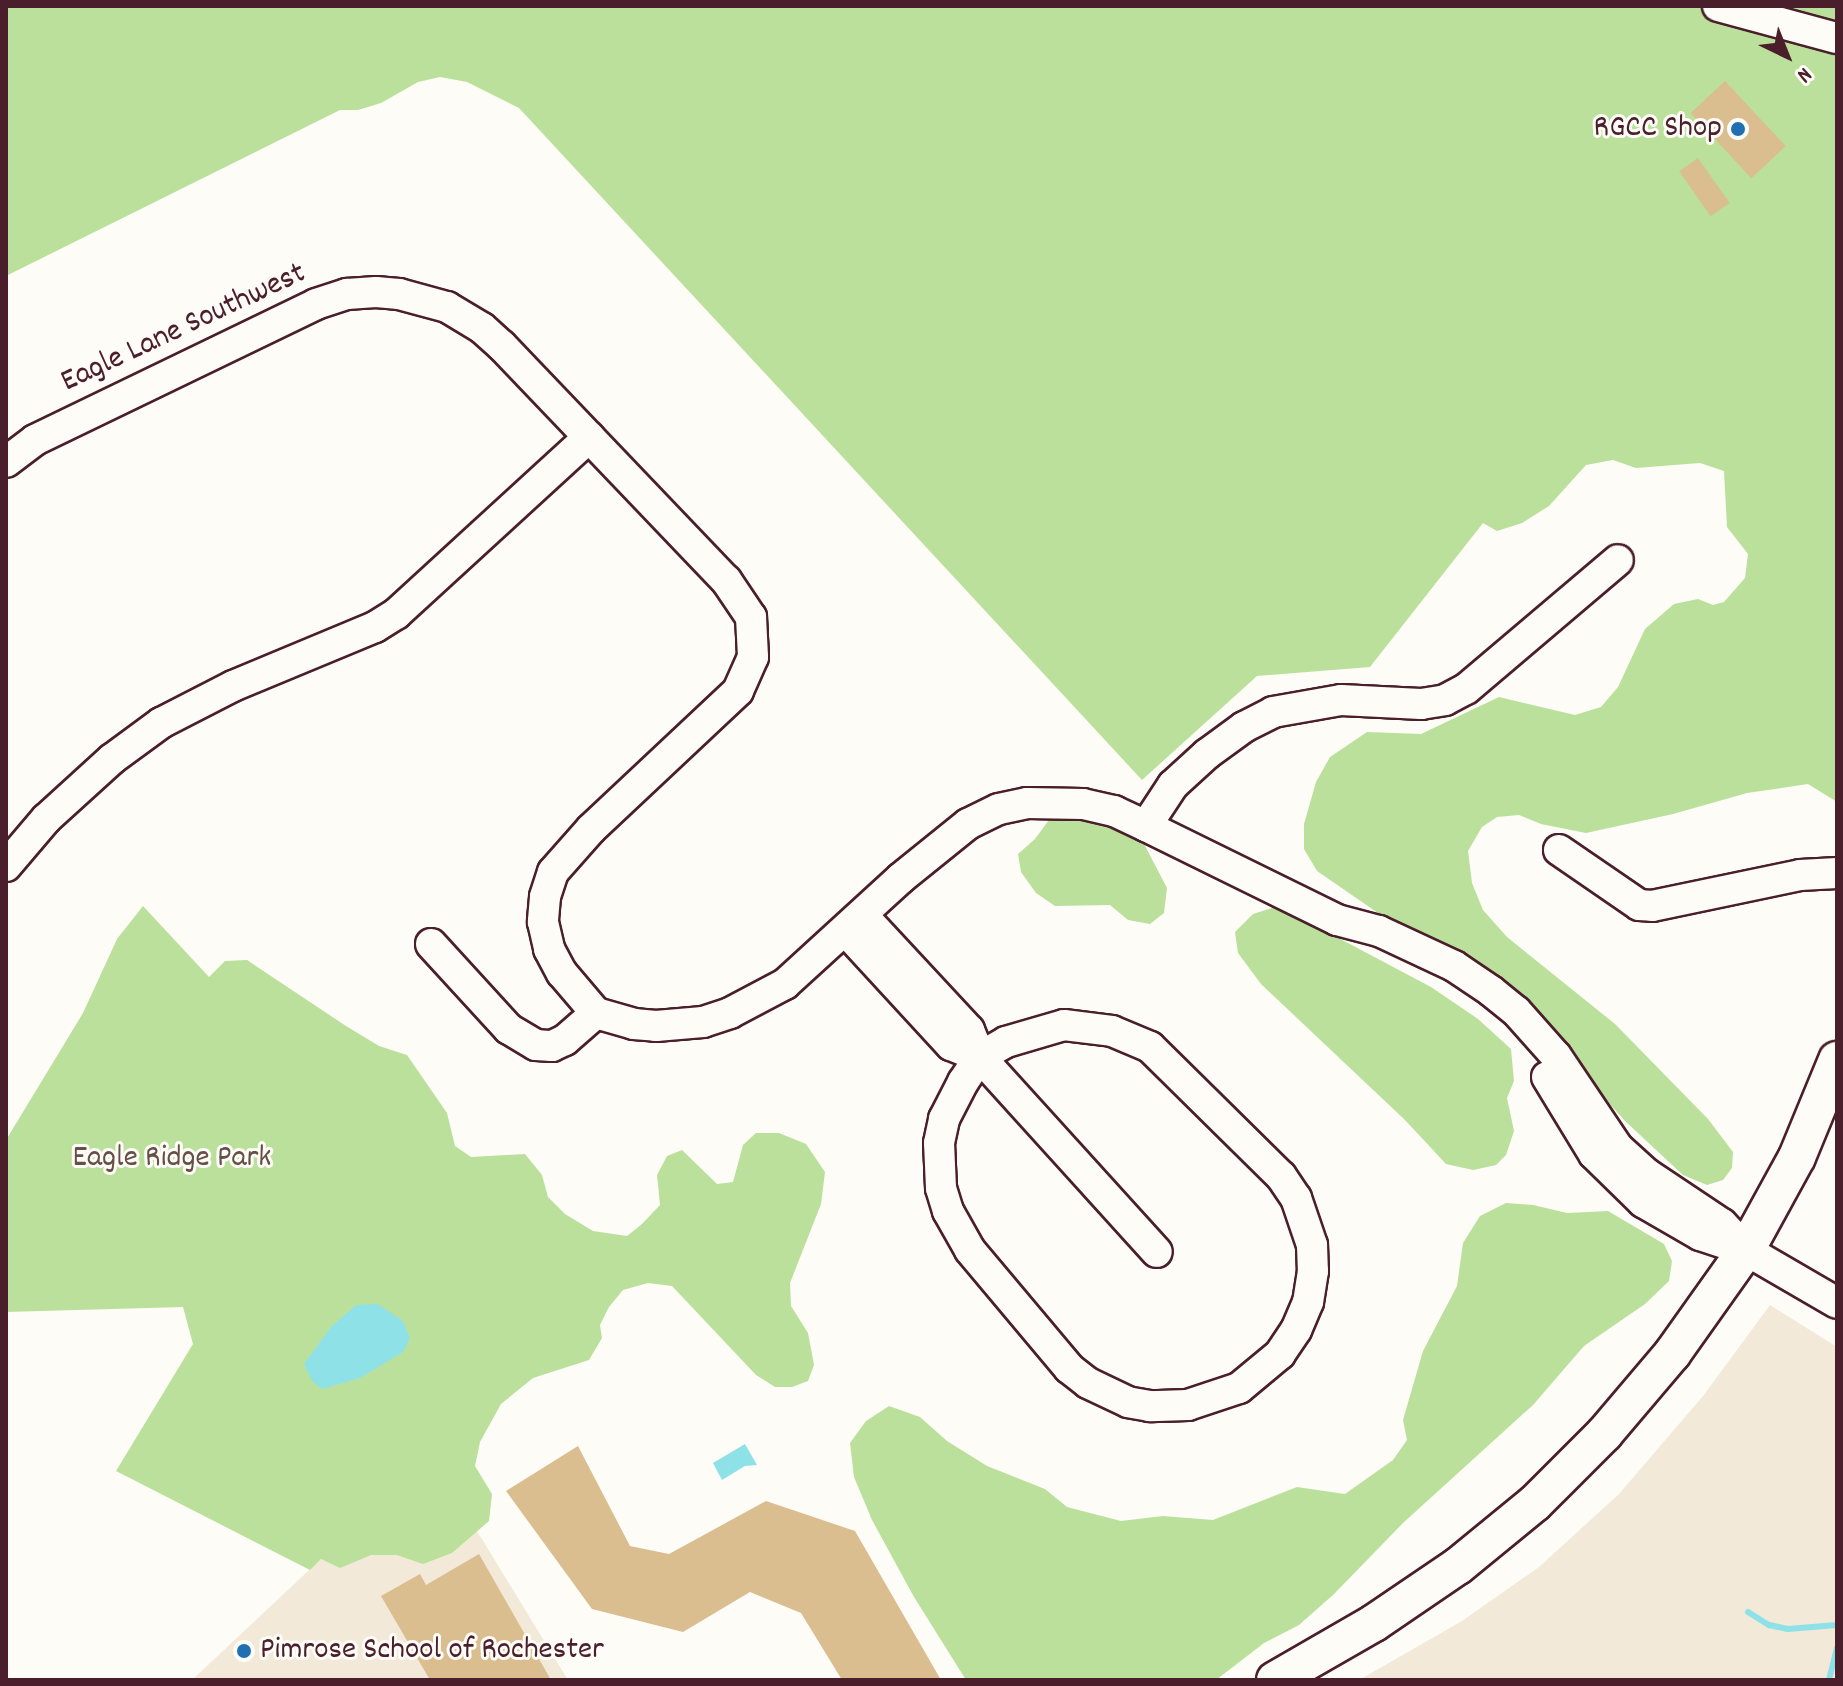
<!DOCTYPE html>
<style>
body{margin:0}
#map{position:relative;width:1843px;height:1686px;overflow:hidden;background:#fdfcf7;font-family:Dekko,sans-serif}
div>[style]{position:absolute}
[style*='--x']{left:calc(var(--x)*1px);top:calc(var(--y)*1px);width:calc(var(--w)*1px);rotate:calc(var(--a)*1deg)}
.built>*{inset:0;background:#f2e9d8}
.green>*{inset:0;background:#bbe09b}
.water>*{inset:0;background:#8fe1e8}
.stream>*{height:6px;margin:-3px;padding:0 3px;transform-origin:3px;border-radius:3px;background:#8fe1e8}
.building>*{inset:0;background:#dabe8f;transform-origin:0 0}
.roads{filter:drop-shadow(2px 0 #4a1f2b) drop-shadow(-2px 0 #4a1f2b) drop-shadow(0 2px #4a1f2b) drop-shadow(0 -2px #4a1f2b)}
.minor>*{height:30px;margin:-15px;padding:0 15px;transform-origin:15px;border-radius:15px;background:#fdfcf7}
.major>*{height:36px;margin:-18px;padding:0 18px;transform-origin:18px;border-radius:18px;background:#fdfcf7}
.dots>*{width:22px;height:22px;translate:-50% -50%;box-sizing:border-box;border:4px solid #fdfcf7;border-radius:50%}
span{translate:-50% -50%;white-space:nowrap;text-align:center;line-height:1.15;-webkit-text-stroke:6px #fdfcf7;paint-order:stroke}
.poi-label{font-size:32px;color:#4a1f2b}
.right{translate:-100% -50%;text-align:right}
.left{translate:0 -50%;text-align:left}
.street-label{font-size:32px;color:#4a1f2b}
.park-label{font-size:32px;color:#664f47}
.frame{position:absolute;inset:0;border:8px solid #4a1f2b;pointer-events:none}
.north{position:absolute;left:1747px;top:16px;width:80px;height:80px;-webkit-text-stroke:6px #fdfcf7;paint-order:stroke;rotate:137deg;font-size:22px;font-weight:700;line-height:32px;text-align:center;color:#4a1f2b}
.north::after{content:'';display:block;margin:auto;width:28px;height:36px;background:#4a1f2b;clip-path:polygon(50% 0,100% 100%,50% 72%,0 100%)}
</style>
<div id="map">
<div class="built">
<i style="clip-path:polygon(1770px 1305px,1837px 1347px,1837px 1680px,1359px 1680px,1462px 1621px,1539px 1567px,1619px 1494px,1703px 1396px)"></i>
<i style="clip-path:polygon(458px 1500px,568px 1680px,192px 1680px,321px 1559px)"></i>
</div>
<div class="green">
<i style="clip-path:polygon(6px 6px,1837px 6px,1837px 802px,1808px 784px,1747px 793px,1673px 814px,1586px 833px,1541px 824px,1519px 815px,1497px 817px,1482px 827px,1468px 851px,1472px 883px,1483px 910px,1507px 937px,1615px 1024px,1708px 1119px,1733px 1152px,1732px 1168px,1723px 1180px,1707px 1185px,1683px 1175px,1625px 1121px,1582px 1073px,1464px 955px,1378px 913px,1317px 871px,1304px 849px,1304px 824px,1316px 782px,1330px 757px,1367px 732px,1421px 734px,1499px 697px,1575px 715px,1601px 707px,1618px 687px,1645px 629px,1674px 604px,1698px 599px,1713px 605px,1724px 602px,1745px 578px,1748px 554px,1727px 527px,1724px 471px,1700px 463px,1636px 468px,1613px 460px,1586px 465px,1549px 506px,1522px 523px,1497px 531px,1483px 523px,1370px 667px,1257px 676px,1142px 780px,519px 108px,467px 82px,440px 77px,418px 82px,381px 103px,358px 110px,340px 110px,6px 276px)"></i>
<i style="clip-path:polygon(1054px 813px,1118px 822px,1143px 842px,1167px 888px,1164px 913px,1150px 924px,1128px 920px,1110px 905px,1055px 906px,1036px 893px,1021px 872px,1018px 854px,1035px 839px)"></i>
<i style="clip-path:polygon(143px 906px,209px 977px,225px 961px,247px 960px,346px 1026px,379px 1046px,407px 1055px,447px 1113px,455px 1146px,471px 1157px,525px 1154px,542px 1175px,548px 1197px,565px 1214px,593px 1231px,627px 1236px,642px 1224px,660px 1205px,657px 1175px,667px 1156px,682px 1150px,717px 1184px,733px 1182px,743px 1145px,756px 1133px,779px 1133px,806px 1144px,825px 1172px,821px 1204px,790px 1283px,791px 1306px,808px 1333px,814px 1365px,808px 1381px,792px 1387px,775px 1387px,756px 1375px,672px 1286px,648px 1283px,623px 1290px,609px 1307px,600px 1325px,602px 1338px,589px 1360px,533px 1378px,501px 1404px,480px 1442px,475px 1466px,492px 1494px,489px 1521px,452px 1553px,423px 1564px,397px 1555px,371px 1555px,340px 1568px,321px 1559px,310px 1570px,116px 1471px,193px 1344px,183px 1307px,6px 1312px,6px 1140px,83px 1013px,117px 939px)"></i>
<i style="clip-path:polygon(1278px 906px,1431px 987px,1478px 1019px,1511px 1049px,1514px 1081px,1507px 1098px,1514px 1131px,1506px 1155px,1496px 1165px,1473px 1170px,1446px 1164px,1405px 1120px,1261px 984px,1238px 953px,1235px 932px,1253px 914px)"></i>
<i style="clip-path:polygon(1506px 1203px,1533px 1205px,1567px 1213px,1608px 1211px,1664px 1244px,1672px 1261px,1669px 1281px,1645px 1304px,1584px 1346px,1533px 1405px,1403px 1523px,1334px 1594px,1299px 1625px,1264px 1643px,1216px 1680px,966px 1680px,914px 1597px,872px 1520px,854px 1477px,850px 1443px,866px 1421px,889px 1406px,920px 1417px,947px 1441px,987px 1466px,1045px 1489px,1067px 1507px,1121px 1521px,1163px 1516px,1213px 1520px,1297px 1487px,1345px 1494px,1393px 1460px,1407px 1440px,1403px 1420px,1423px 1351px,1457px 1286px,1463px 1243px,1480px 1216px)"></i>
</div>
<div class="water">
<i style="clip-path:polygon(378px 1304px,403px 1321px,410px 1338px,403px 1352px,360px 1378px,322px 1389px,312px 1381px,304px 1364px,331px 1327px,356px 1305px)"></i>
<i style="clip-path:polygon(745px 1444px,757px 1465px,745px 1466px,722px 1480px,713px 1463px)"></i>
</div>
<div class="stream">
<i style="--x:1748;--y:1612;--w:25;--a:32"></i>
<i style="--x:1769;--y:1625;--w:19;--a:12"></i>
<i style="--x:1788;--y:1629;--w:49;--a:-4.7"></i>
<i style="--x:1829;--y:1680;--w:33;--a:-76"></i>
</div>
<div class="building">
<i style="left:1725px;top:81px;width:89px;height:47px;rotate:47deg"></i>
<i style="left:1698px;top:158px;width:55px;height:23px;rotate:55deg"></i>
<i style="clip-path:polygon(578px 1446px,630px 1546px,669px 1554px,766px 1501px,855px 1531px,941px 1680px,842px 1680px,801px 1613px,750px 1592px,683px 1632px,592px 1609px,506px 1491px)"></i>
<i style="clip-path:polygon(479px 1554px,551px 1680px,430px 1680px,381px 1596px,420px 1574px,426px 1585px)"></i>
</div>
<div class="roads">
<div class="minor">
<i style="--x:1718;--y:6;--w:123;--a:15.1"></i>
<i style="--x:6;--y:462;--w:36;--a:-37"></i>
<i style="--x:35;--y:440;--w:312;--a:-25.8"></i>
<i style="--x:316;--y:304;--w:33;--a:-18"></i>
<i style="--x:347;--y:294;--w:29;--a:-4"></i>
<i style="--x:376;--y:292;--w:23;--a:5"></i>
<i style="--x:399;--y:294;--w:50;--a:15.2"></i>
<i style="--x:447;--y:307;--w:41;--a:31"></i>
<i style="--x:482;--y:328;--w:27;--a:42"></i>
<i style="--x:502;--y:346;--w:324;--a:46.3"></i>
<i style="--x:726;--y:580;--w:45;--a:56"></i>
<i style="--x:751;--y:617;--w:40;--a:87.1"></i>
<i style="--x:753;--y:657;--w:37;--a:114"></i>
<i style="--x:738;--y:691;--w:202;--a:136.8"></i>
<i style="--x:591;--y:829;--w:57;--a:131.5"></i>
<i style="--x:553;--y:872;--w:26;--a:108"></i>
<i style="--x:545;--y:897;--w:25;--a:95"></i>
<i style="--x:543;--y:922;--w:28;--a:77"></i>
<i style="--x:549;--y:949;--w:27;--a:62"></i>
<i style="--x:562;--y:973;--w:52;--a:49.6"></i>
<i style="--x:596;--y:1013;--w:40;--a:16"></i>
<i style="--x:634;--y:1024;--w:22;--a:5"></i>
<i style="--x:656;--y:1026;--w:47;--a:-4.9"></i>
<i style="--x:703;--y:1022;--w:28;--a:-18"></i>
<i style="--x:730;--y:1013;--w:62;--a:-27.8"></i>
<i style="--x:785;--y:984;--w:157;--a:-42.4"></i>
<i style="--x:901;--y:878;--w:86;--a:-38.9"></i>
<i style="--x:968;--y:824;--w:34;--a:-26"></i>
<i style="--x:999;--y:809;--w:29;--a:-12"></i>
<i style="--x:1027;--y:803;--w:56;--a:1"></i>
<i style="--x:1083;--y:804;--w:32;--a:13"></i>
<i style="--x:1114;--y:811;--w:35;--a:25"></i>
<i style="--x:1146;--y:826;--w:213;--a:26.2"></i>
<i style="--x:1337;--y:920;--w:43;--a:14.7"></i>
<i style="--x:1379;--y:931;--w:83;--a:25"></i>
<i style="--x:1454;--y:966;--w:45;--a:34"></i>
<i style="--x:1491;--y:991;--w:32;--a:39"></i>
<i style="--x:1516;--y:1011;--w:60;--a:48.4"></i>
<i style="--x:1556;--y:1056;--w:111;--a:56"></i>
<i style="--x:1618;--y:1148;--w:39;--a:42"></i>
<i style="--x:1647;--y:1174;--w:90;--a:33.7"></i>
<i style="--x:1722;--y:1224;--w:35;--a:47"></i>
<i style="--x:1146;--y:826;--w:49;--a:-56.6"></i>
<i style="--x:1173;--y:785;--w:46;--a:-42.4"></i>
<i style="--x:1207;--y:754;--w:46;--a:-36.1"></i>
<i style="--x:1244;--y:727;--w:33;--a:-27"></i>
<i style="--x:1273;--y:712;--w:69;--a:-10"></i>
<i style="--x:1341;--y:700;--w:80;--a:2.9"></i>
<i style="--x:1421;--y:704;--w:24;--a:-9"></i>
<i style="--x:1445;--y:700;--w:24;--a:-28"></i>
<i style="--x:1466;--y:689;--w:199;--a:-40.3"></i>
<i style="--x:1559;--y:850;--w:97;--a:34.5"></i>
<i style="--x:1639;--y:905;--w:13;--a:4"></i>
<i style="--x:1652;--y:906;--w:151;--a:-11.8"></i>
<i style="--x:1800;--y:875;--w:37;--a:-3"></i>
<i style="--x:6;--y:866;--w:62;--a:-49.6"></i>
<i style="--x:46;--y:819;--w:89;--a:-42.3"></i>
<i style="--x:112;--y:759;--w:61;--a:-36.3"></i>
<i style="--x:161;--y:723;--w:81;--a:-27.2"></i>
<i style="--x:233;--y:686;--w:154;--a:-22.6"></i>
<i style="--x:375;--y:627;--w:25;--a:-32"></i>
<i style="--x:396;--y:614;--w:262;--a:-42.5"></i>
<i style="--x:862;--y:915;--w:157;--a:47.1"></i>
<i style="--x:969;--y:1030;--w:29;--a:68"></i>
<i style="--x:980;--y:1057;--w:263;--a:47.8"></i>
<i style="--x:846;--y:931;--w:155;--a:47.4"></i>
<i style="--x:951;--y:1045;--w:31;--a:22"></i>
<i style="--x:431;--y:944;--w:115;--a:47.5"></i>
<i style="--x:509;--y:1029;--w:31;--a:31"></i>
<i style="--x:536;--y:1045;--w:16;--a:4"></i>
<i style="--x:552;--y:1046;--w:14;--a:-25"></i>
<i style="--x:565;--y:1040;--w:41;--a:-41.1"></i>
<i style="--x:1064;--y:1025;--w:48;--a:7.1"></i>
<i style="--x:1112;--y:1031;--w:41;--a:22.8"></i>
<i style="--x:1150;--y:1047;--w:184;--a:44.6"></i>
<i style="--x:1281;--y:1176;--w:27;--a:56"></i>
<i style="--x:1296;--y:1198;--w:50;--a:71.2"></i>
<i style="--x:1312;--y:1245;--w:26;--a:88"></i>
<i style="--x:1313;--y:1271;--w:31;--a:99"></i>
<i style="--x:1308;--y:1302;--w:30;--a:113"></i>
<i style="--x:1296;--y:1330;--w:29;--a:124"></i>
<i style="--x:1280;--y:1354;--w:53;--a:140.3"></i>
<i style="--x:1239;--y:1388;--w:54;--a:161.6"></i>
<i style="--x:1188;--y:1405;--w:38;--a:178"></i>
<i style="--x:1150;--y:1406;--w:22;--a:-170"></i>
<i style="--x:1128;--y:1402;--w:44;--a:-154.6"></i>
<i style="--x:1088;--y:1383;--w:24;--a:-142"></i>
<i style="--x:1069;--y:1368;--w:154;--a:-130"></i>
<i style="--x:970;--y:1250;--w:45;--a:-119.4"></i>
<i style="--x:948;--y:1211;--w:24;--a:-107"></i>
<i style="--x:941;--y:1188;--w:45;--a:-92.5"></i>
<i style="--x:939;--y:1143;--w:25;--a:-78"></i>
<i style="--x:944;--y:1119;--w:42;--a:-62.8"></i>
<i style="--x:963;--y:1082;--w:30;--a:-56"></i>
<i style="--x:980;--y:1057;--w:30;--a:-30"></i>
<i style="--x:1006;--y:1042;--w:60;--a:-16.3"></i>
<i style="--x:1547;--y:1077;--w:90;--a:58.6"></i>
<i style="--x:1594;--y:1154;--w:69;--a:44.4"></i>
<i style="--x:1643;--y:1202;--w:66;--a:30.1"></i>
<i style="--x:1700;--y:1235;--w:48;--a:18.1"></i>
<i style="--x:1746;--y:1250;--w:105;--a:30.2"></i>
</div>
<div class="major">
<i style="--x:1275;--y:1680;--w:114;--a:-29.9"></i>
<i style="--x:1374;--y:1623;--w:102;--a:-34.2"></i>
<i style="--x:1458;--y:1566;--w:99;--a:-39.3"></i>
<i style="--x:1535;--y:1503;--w:99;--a:-45"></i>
<i style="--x:1605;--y:1433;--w:104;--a:-49.7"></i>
<i style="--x:1672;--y:1354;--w:128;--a:-54.6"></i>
<i style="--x:1746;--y:1250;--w:106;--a:-61.3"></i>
<i style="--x:1797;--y:1157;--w:105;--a:-67.6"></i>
</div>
</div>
<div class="dots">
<i style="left:1738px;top:129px;background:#1f6fb2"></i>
<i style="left:244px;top:1651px;background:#1f6fb2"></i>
</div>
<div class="poi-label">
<span class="right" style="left:1722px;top:129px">RGCC Shop</span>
<span class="left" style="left:260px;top:1651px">Pimrose School of Rochester</span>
</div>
<div class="street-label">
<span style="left:184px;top:329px;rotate:-25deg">Eagle Lane Southwest</span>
</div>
<div class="park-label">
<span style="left:172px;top:1159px">Eagle Ridge Park</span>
</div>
<div class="frame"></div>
<div class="north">N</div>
</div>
